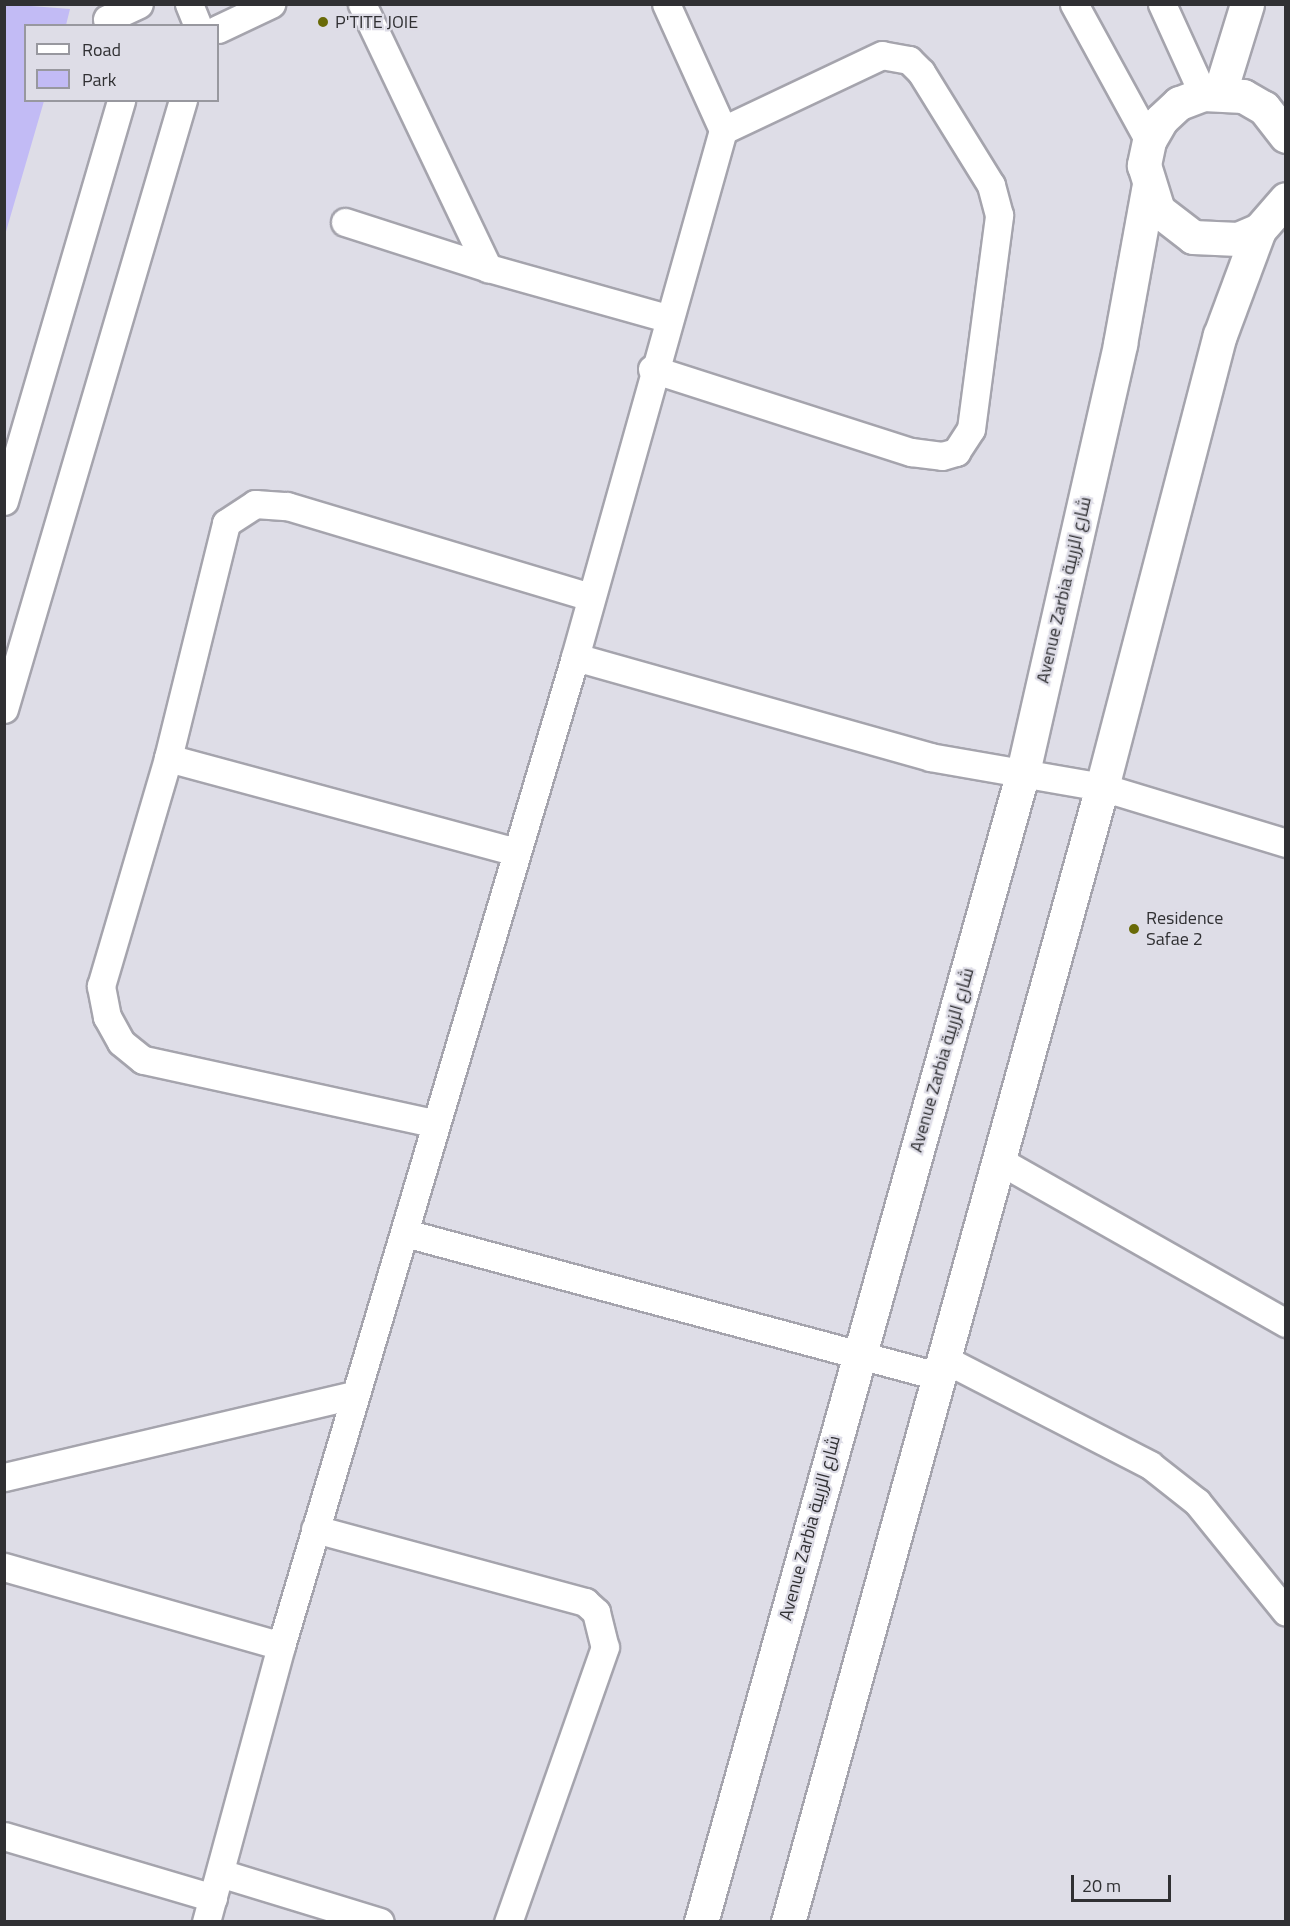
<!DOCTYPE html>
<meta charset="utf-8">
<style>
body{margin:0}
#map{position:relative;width:1290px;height:1926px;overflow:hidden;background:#dedde7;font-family:"Titillium Web",Cairo,sans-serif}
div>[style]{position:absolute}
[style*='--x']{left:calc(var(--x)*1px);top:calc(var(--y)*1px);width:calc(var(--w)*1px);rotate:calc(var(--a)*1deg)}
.green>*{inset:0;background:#c2bbf5}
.roads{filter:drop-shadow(2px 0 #a5a4ad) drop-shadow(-2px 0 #a5a4ad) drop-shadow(0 2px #a5a4ad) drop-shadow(0 -2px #a5a4ad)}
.street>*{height:27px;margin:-13.5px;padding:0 13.5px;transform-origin:13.5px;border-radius:13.5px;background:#fff}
.secondary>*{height:33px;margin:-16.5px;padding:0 16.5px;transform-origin:16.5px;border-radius:16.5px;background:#fff}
.dots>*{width:16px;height:16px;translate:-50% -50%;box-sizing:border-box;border:3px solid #dedde7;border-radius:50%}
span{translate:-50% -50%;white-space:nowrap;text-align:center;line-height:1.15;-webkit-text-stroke:4.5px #dedde7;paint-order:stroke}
.poi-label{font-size:18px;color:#303033}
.left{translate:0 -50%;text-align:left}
.street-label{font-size:18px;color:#303033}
.frame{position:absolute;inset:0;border:6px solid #303033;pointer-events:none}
.legend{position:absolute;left:24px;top:24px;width:195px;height:78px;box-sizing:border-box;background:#dedde7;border:2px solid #98989f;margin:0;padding:8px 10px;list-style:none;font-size:18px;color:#303033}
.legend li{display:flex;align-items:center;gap:12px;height:30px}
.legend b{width:30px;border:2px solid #98989f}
.scale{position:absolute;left:1071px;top:1875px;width:100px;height:27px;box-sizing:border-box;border:3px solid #303033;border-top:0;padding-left:8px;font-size:18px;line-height:21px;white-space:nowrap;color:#303033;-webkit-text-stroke:4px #dedde7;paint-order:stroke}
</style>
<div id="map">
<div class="green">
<i style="clip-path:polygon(5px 4px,70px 9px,66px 25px,26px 26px,26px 100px,44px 101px,5px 235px)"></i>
</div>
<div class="roads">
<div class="street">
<i style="--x:189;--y:4;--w:24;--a:68"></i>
<i style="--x:362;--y:4;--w:293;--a:64.5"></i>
<i style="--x:488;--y:268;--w:186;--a:15.6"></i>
<i style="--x:1074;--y:4;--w:156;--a:61.3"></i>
<i style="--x:1162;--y:4;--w:99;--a:65.5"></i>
<i style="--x:107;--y:19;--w:35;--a:-25"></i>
<i style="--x:218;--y:29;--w:59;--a:-25.3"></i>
<i style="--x:345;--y:222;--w:150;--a:17.8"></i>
<i style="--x:652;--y:369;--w:272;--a:17.8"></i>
<i style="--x:911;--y:452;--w:31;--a:7"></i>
<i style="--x:942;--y:456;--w:15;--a:-16"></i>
<i style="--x:956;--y:452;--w:27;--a:-57"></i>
<i style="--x:971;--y:429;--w:216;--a:-82.5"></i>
<i style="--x:999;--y:215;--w:31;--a:-105"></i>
<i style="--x:991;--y:185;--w:133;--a:-121.8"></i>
<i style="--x:921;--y:72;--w:17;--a:-135"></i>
<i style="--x:909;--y:60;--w:27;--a:-170"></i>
<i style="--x:882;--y:55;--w:176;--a:154.7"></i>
<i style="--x:4;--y:501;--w:418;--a:-73.7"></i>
<i style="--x:575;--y:657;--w:369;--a:15.7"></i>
<i style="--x:930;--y:757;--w:175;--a:9.9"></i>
<i style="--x:1102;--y:787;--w:192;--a:16.9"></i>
<i style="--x:4;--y:709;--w:635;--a:-73.62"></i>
<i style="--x:168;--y:758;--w:357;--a:15.1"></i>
<i style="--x:433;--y:1123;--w:297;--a:-167.7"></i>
<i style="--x:143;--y:1060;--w:28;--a:-141"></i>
<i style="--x:121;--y:1042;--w:29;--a:-119"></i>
<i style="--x:107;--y:1017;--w:32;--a:-101"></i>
<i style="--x:101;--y:986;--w:238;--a:-73.6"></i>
<i style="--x:168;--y:758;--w:242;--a:-76.1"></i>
<i style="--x:226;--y:523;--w:35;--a:-33"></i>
<i style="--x:255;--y:504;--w:32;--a:4"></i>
<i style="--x:287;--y:506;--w:316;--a:16.7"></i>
<i style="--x:998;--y:1160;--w:331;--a:29.5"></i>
<i style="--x:405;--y:1233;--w:552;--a:15.02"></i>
<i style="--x:942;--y:1358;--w:234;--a:27.2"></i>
<i style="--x:1150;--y:1465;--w:60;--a:38.2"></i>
<i style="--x:1197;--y:1502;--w:141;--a:51"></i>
<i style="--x:4;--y:1477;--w:359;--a:-13.2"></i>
<i style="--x:315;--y:1529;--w:280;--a:15.1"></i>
<i style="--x:585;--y:1602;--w:15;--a:42"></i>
<i style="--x:596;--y:1612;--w:36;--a:76"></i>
<i style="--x:605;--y:1647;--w:292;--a:109.4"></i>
<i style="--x:4;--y:1567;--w:288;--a:15.9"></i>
<i style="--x:4;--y:1836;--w:218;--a:16.5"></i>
<i style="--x:220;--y:1873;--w:167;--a:17"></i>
<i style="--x:206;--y:1922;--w:286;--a:-74.8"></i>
<i style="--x:281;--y:1646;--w:1032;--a:-73.44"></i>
<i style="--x:575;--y:657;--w:547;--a:-74.31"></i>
<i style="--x:723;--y:130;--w:138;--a:-114.3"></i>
</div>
<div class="secondary">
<i style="--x:1220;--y:92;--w:92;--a:-72.9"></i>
<i style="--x:1286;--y:136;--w:36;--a:-128"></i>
<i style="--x:1264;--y:108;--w:24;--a:-150"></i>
<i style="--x:1243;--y:96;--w:40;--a:-177.1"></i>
<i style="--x:1203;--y:94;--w:26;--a:159"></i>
<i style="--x:1179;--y:103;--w:25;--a:137"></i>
<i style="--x:1161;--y:120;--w:24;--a:120"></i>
<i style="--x:1149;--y:141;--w:25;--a:102"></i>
<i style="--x:1144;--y:165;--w:47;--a:72.7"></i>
<i style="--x:1158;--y:210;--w:44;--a:37.6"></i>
<i style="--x:1193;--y:237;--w:45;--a:2.5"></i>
<i style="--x:1238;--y:239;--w:23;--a:-23"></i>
<i style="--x:1259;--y:230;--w:41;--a:-48.9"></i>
<i style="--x:701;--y:1922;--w:1194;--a:-74.36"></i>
<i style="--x:1023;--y:772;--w:439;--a:-77.2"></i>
<i style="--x:1120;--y:344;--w:157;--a:-79.7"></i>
<i style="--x:788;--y:1922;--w:1178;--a:-74.54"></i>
<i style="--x:1102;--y:787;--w:467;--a:-75.4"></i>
<i style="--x:1220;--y:335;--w:112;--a:-69.6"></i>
</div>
</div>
<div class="dots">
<i style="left:323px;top:22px;background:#696a07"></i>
<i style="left:1134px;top:929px;background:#696a07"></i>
</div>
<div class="poi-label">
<span class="left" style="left:335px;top:22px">P'TITE JOIE</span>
<span class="left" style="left:1146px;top:929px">Residence<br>Safae 2</span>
</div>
<div class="street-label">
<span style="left:1064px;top:590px;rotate:-77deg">Avenue Zarbia شارع الزربية</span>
<span style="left:942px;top:1060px;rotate:-74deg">Avenue Zarbia شارع الزربية</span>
<span style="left:810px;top:1528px;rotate:-75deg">Avenue Zarbia شارع الزربية</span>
</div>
<div class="frame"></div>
<ul class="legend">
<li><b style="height:8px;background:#fff"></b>Road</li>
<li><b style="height:16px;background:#c2bbf5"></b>Park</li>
</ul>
<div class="scale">20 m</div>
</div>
